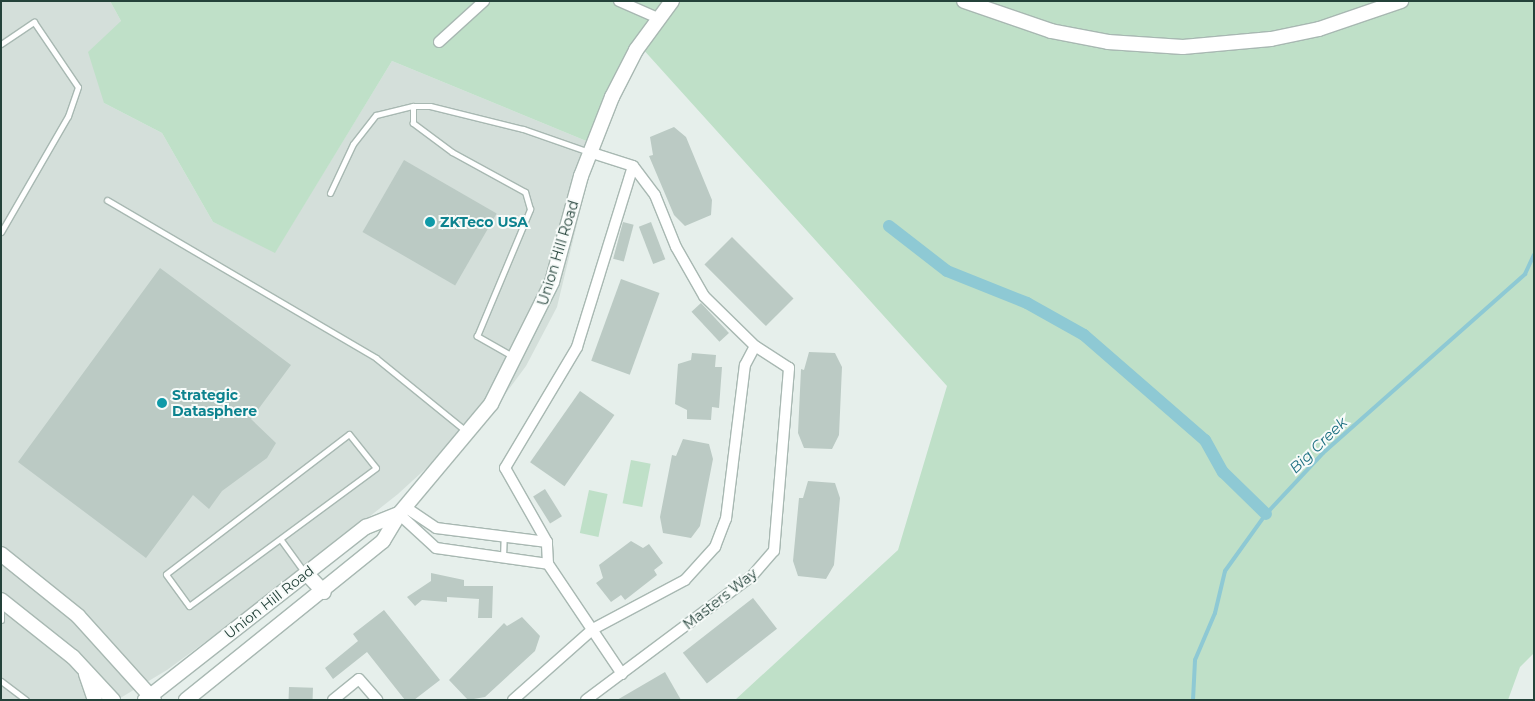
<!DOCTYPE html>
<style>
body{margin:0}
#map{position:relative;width:1535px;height:701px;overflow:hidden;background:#e6efeb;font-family:Montserrat,sans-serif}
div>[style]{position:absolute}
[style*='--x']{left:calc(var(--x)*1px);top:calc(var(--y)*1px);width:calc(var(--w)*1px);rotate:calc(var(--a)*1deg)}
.built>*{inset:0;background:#d4dfda}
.green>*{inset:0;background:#bfe0c8;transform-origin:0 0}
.stream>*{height:4px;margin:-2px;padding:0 2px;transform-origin:2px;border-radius:2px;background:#8ec9d4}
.canal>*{height:12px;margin:-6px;padding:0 6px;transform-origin:6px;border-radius:6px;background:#8ec9d4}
.building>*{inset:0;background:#bbcac4;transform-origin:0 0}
.roads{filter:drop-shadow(1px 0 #a8b8b2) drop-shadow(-1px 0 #a8b8b2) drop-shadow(0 1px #a8b8b2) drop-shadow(0 -1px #a8b8b2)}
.lane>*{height:5px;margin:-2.5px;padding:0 2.5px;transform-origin:2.5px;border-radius:2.5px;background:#fff}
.street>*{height:10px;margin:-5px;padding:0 5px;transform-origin:5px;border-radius:5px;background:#fff}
.secondary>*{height:14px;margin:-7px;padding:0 7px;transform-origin:7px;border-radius:7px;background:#fff}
.dots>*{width:14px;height:14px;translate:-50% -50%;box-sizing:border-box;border:2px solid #f7fbf9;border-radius:50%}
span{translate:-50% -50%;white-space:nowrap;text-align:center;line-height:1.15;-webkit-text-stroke:4px #f7fbf9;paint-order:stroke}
.culture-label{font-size:14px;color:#0d838f;font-weight:700}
.left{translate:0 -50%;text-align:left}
.street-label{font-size:14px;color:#24423a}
.water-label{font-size:15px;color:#1c6f80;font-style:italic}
.frame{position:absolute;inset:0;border:2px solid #24423a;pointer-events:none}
</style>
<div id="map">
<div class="built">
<i style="clip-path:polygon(1px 1px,110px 1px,121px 21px,104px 103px,162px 133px,213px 222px,275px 252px,392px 61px,596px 145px,557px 307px,526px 366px,497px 405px,476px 410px,433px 462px,398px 494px,279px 588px,167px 670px,117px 700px,1px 700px)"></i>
</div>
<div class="green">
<i style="clip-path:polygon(110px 1px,1534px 1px,1534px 653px,1520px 667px,1508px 700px,735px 700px,898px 550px,947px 386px,641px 47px,596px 145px,392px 61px,275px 253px,213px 222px,162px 133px,104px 103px,88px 52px,121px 21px)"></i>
<i style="left:631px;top:460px;width:20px;height:44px;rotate:11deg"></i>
<i style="left:589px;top:490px;width:19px;height:44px;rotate:12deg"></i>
</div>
<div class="stream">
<i style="--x:1193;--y:700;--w:40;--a:-87.1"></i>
<i style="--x:1195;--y:660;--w:51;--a:-66.9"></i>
<i style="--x:1215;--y:613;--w:43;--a:-76.6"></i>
<i style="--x:1225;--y:571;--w:70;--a:-54.3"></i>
<i style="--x:1266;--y:514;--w:83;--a:-46.9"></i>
<i style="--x:1323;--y:453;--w:270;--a:-41.5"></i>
<i style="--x:1525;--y:274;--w:21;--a:-65"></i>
</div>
<div class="canal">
<i style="--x:889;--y:226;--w:73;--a:37.8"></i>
<i style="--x:947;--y:271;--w:86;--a:21.8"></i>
<i style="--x:1027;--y:303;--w:65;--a:29.3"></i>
<i style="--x:1084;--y:335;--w:160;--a:41"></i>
<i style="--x:1205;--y:440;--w:37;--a:61"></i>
<i style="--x:1223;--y:472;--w:60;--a:44.3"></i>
</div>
<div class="building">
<i style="clip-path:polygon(674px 127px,686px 137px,712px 200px,711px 215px,685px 226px,674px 215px,649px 156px,653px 155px,650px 137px)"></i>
<i style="left:404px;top:160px;width:107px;height:83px;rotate:30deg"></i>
<i style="left:623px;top:222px;width:11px;height:38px;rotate:15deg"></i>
<i style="left:651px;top:222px;width:40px;height:13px;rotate:69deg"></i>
<i style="left:732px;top:237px;width:87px;height:39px;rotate:45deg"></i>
<i style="clip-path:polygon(160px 268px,291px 365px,251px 419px,276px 443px,267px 458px,222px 491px,209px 509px,193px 495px,146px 558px,18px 462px)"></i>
<i style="left:621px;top:279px;width:41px;height:87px;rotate:20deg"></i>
<i style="left:701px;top:303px;width:41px;height:13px;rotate:47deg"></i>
<i style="clip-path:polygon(809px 352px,835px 353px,842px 367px,839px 435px,832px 449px,804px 448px,798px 433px,801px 369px,804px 370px)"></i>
<i style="clip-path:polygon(692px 353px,716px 355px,715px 367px,722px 367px,719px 408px,712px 407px,711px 420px,687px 419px,687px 410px,675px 404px,678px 364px,691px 360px)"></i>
<i style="left:580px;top:391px;width:42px;height:87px;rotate:35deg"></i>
<i style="clip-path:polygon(683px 439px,709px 444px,713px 459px,700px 526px,691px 538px,663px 533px,660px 517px,672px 455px,676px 456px)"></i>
<i style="clip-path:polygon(808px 481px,835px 483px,840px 498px,834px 565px,826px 579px,798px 576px,793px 561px,799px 498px,803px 498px)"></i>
<i style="left:545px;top:489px;width:32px;height:14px;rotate:58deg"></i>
<i style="clip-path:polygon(631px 541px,643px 548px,649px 544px,663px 563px,654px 570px,657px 575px,625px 600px,621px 595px,611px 602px,596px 583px,603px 578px,599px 565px)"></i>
<i style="clip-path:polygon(431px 573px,464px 580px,464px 586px,493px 586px,492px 618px,478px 618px,479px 599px,447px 597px,447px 602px,422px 600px,415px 606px,407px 597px,431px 581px)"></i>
<i style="left:753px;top:598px;width:39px;height:89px;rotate:52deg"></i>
<i style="clip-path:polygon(384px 610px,440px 680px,414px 700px,405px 700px,367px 652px,333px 679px,325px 668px,358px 641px,353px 634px)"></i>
<i style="clip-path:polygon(522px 617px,540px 636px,535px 651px,485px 697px,468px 700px,449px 680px,504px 623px,507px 626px)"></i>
<i style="clip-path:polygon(665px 672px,681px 700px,617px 700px)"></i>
<i style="left:289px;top:687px;width:24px;height:13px;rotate:2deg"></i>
</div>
<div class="roads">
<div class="lane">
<i style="--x:1;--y:44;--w:40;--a:-34"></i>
<i style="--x:34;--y:22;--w:78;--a:55.9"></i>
<i style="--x:78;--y:87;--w:31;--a:109"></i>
<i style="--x:68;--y:116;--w:134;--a:120"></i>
<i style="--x:330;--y:193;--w:54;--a:-64.9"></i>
<i style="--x:353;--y:144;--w:37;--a:-52"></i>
<i style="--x:376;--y:115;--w:38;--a:-14"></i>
<i style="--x:107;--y:200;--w:312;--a:30.4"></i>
<i style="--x:376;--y:358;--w:117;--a:39.1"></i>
<i style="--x:514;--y:357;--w:43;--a:-150.4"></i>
<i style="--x:477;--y:336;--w:138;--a:-67.3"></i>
<i style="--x:530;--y:209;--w:18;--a:-106"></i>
<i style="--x:525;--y:192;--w:83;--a:-151.3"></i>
<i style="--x:452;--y:152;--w:49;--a:-143.4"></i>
<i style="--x:413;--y:123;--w:17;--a:-90"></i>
<i style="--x:413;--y:106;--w:17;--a:0"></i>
<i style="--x:430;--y:106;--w:96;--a:13.9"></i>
<i style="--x:523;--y:129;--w:70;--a:19.2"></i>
<i style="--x:349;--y:434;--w:43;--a:51.5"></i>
<i style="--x:376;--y:468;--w:232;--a:143.6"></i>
<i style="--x:189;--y:606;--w:39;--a:-126"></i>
<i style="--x:166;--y:574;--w:230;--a:-37.4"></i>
<i style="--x:281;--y:540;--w:41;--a:54"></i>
<i style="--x:503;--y:558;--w:23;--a:-88"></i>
<i style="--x:1;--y:611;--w:9;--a:90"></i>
<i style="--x:1;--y:681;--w:31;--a:37"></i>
</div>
<div class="street">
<i style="--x:619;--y:1;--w:43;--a:23.6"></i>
<i style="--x:439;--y:42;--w:61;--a:-42.3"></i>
<i style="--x:405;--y:507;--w:37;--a:34"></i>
<i style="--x:436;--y:528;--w:112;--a:7.2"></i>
<i style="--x:399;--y:514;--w:50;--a:42.6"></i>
<i style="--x:436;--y:548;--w:113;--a:8.1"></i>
<i style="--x:622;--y:674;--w:133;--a:-123.9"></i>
<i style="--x:548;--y:564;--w:22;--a:-93"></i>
<i style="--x:547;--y:542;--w:85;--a:-119.6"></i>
<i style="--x:505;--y:468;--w:141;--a:-59.2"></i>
<i style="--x:577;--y:347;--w:189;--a:-72.8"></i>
<i style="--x:333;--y:700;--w:33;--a:-39"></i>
<i style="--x:359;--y:679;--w:28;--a:49"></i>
<i style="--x:513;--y:700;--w:107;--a:-41.6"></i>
<i style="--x:593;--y:629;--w:104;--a:-28"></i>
<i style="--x:685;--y:580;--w:45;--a:-47.7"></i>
<i style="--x:715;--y:547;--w:30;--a:-69"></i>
<i style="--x:726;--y:519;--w:155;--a:-83"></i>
<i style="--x:745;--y:365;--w:21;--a:-62"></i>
<i style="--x:586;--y:700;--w:207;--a:-36.8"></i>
<i style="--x:752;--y:576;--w:33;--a:-49"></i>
<i style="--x:774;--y:551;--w:184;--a:-85.3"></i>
<i style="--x:789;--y:368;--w:40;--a:-147.1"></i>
<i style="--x:755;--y:346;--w:71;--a:-135.6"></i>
<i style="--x:704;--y:296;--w:56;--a:-119.7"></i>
<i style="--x:676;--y:247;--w:56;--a:-112"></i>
<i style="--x:655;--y:195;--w:36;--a:-127"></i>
<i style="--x:633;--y:166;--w:46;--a:-162.3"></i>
</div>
<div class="secondary">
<i style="--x:964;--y:1;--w:92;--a:19"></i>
<i style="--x:1051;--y:31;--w:58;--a:10.9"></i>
<i style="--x:1108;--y:42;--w:75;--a:3.8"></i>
<i style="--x:1183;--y:47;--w:88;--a:-5.2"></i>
<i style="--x:1271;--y:39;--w:49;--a:-11.8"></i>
<i style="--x:1319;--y:29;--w:87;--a:-18.9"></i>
<i style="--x:1;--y:554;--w:99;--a:38.8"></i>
<i style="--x:78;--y:616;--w:113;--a:47.9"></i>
<i style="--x:306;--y:573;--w:26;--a:47"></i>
<i style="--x:1;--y:600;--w:92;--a:38.4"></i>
<i style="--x:73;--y:657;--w:59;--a:47.1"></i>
<i style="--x:86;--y:674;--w:28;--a:71"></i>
<i style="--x:145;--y:700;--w:281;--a:-38.1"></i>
<i style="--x:366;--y:527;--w:35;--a:-22"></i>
<i style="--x:186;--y:700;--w:253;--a:-38.9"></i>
<i style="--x:383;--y:541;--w:31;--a:-59"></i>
<i style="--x:399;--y:514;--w:143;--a:-50.1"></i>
<i style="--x:491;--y:404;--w:136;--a:-63.4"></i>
<i style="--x:552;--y:282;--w:110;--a:-74.7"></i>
<i style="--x:581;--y:176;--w:85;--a:-68.6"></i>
<i style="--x:612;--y:97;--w:53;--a:-62.9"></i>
<i style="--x:636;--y:50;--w:61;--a:-53.7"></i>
</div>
</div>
<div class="dots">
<i style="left:430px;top:222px;background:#0f9aa8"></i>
<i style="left:162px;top:403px;background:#0f9aa8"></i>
</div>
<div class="culture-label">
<span class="left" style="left:440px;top:222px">ZKTeco USA</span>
<span class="left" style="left:172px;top:403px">Strategic<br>Datasphere</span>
</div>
<div class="street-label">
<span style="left:558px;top:253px;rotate:-73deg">Union Hill Road</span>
<span style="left:720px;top:599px;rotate:-38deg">Masters Way</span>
<span style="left:269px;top:602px;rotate:-38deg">Union Hill Road</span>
</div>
<div class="water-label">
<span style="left:1318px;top:445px;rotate:-44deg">Big Creek</span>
</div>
<div class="frame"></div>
</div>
